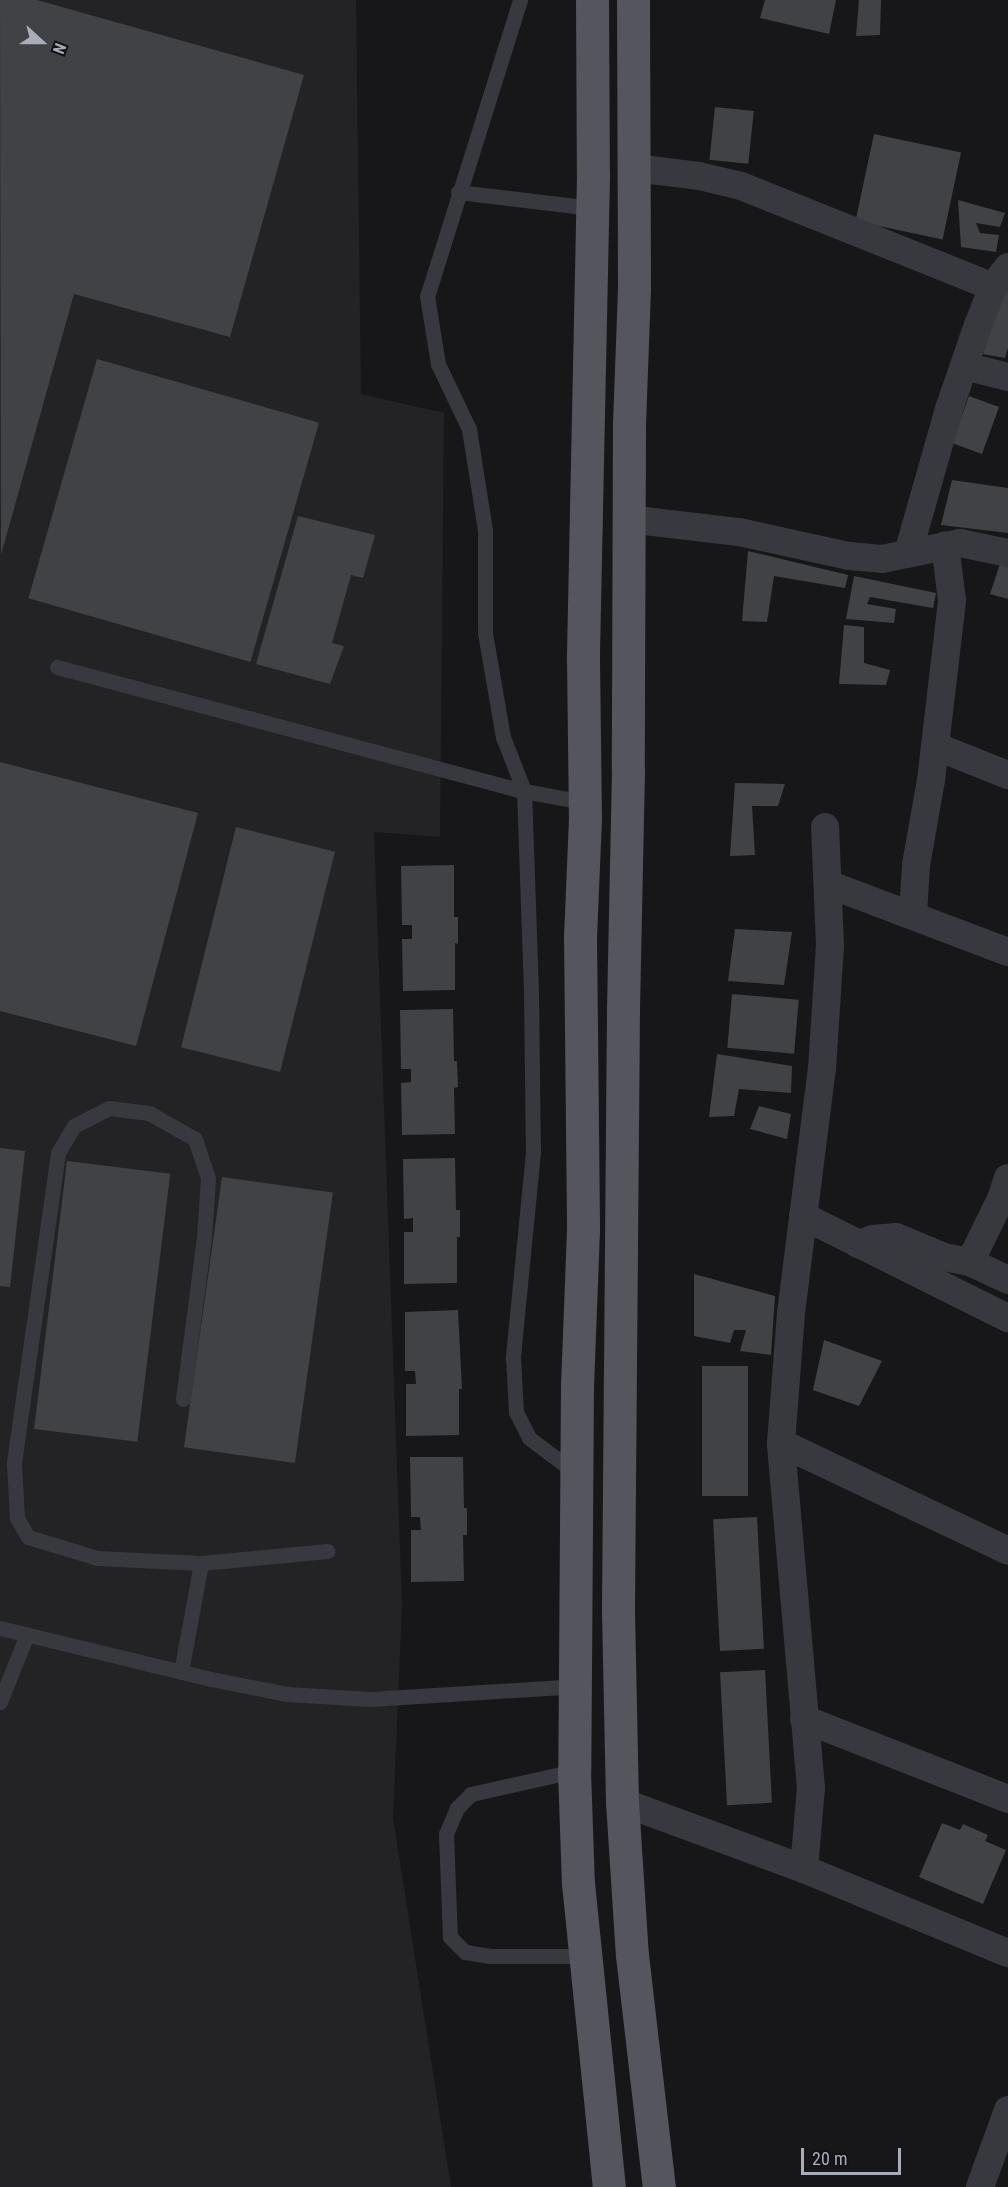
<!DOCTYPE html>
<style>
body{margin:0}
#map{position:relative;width:1008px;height:2187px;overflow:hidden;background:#171719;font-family:"Roboto Condensed",sans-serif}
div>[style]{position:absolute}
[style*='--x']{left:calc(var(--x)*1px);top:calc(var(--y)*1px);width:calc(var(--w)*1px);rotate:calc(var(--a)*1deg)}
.built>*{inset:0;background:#232326}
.building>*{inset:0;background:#414246;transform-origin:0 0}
.lane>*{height:15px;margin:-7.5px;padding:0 7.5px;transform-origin:7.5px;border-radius:7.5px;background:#38393e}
.street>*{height:28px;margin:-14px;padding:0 14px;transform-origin:14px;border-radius:14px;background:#38393e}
.primary>*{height:33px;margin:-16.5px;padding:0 16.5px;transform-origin:16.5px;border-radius:16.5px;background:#54555d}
span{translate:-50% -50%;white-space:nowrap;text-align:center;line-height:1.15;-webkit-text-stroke:5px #121214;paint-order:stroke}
.north{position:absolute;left:12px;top:12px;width:60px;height:60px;-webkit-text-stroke:4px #121214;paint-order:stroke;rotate:111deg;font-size:16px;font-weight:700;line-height:24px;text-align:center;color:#a9adb9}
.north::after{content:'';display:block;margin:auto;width:21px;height:27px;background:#a9adb9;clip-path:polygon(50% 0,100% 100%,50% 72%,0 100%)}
.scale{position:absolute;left:801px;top:2148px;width:100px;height:27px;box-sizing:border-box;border:3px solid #a9adb9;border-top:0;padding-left:8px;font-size:18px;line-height:21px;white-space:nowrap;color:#a9adb9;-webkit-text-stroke:4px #121214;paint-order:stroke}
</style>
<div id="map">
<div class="built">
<i style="clip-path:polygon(0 0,356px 0,361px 394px,444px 413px,440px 837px,374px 832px,402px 1604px,393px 1818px,451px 2187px,0 2187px)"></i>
</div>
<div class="building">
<i style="clip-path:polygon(0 0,37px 0,304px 75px,230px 337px,74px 294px,1px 555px)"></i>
<i style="clip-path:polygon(765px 0,836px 0,829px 34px,760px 18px)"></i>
<i style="clip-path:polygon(859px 0,881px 0,880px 35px,856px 36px)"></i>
<i style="left:715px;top:107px;width:39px;height:53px;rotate:6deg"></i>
<i style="left:874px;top:134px;width:89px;height:89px;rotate:12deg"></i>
<i style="clip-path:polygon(958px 200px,1005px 213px,1000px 227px,976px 223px,980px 233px,999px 235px,996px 252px,961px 247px)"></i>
<i style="clip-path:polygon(1003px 290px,1008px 291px,1008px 348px,1005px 358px,983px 354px)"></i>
<i style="left:97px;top:359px;width:231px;height:249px;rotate:16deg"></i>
<i style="left:969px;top:396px;width:32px;height:50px;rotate:20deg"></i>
<i style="clip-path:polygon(952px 480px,1008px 488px,1008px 533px,941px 525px)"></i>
<i style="clip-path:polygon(298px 516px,375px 535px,363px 578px,351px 575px,332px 643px,344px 646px,330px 684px,256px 664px)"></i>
<i style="clip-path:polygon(748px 551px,848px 575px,845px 588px,774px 576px,767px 622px,742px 621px)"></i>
<i style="clip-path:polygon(1002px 558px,1008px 561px,1008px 599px,990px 594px)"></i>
<i style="clip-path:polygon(854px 576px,936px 593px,933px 608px,870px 597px,867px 604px,896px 609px,894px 623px,846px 619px)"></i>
<i style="clip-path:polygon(844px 625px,864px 627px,864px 663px,890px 670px,886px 685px,839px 684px)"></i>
<i style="clip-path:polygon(0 762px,198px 813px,136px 1046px,0 1011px)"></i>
<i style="clip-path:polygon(735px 783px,785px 784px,778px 806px,752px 806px,755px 855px,730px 856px)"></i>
<i style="left:236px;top:827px;width:102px;height:227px;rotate:14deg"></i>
<i style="clip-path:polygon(454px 865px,454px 917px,458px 917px,458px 944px,455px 943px,455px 990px,403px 991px,402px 939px,412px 939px,412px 925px,402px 925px,401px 866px)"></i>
<i style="clip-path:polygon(735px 929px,792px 932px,784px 985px,728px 981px)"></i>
<i style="left:732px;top:994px;width:67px;height:54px;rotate:5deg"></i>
<i style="clip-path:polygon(453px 1009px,454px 1061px,457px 1061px,458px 1087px,454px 1088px,455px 1134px,402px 1135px,401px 1083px,411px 1082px,411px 1069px,401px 1069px,400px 1010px)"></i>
<i style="clip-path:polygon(717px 1054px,792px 1066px,791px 1093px,739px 1089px,734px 1116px,709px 1117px)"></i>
<i style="clip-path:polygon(759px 1106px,791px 1114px,787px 1139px,750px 1129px)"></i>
<i style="clip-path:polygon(0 1148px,25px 1151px,10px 1287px,0 1286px)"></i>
<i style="clip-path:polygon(455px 1158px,456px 1210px,460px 1210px,460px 1237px,457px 1237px,457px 1283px,404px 1284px,404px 1232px,413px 1232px,413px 1218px,404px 1219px,403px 1159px)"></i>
<i style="left:67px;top:1161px;width:104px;height:270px;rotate:7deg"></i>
<i style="left:222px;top:1177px;width:112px;height:273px;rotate:8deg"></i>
<i style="clip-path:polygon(694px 1274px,775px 1296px,771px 1355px,740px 1351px,746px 1330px,734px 1330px,730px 1343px,694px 1336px)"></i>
<i style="clip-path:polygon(458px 1310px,462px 1389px,459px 1389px,459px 1435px,406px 1436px,406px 1384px,416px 1384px,415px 1371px,405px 1371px,405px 1312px)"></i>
<i style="clip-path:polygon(824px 1340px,882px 1361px,859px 1406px,813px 1390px)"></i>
<i style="left:702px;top:1366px;width:46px;height:130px"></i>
<i style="clip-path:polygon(410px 1457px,463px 1457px,464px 1508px,467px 1508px,467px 1535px,463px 1535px,464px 1581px,411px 1582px,411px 1530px,421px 1530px,420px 1517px,411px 1517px)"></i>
<i style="left:757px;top:1517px;width:132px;height:44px;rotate:87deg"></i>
<i style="left:765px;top:1670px;width:133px;height:45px;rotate:87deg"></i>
<i style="clip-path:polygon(942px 1823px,960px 1830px,963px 1824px,988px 1835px,985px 1841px,1006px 1850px,983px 1904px,919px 1877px)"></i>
</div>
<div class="lane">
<i style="--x:520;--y:0;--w:310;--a:107.4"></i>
<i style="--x:427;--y:296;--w:69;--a:80.8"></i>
<i style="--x:438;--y:364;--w:72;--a:64.5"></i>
<i style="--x:469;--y:429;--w:102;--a:81"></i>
<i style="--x:485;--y:530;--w:103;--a:90"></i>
<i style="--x:485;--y:633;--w:106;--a:80.2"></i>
<i style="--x:503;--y:737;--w:58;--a:68.7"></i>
<i style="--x:524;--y:791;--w:202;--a:88"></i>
<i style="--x:531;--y:993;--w:159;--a:89.3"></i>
<i style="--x:533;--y:1152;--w:206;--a:95.6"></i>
<i style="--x:513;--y:1357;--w:55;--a:86.9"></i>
<i style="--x:516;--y:1412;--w:29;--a:63"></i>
<i style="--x:529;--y:1438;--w:59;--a:36.7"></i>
<i style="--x:458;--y:192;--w:135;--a:6.8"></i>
<i style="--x:57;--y:667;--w:483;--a:14.9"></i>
<i style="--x:524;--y:791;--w:61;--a:10.4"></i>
<i style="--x:183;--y:1399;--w:162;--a:-82.6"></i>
<i style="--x:204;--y:1238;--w:60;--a:-86.2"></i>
<i style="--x:208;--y:1178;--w:41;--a:-108.4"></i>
<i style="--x:195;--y:1139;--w:53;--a:-150.5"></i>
<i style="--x:149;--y:1113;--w:40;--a:-172.9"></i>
<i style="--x:109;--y:1108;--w:39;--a:153"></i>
<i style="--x:74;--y:1126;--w:31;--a:121"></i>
<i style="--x:58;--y:1153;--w:314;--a:98.1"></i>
<i style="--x:14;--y:1464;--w:54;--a:86.8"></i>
<i style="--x:17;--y:1518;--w:22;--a:60"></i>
<i style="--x:28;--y:1537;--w:72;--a:16.9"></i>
<i style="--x:97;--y:1558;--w:104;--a:2.8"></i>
<i style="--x:0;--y:1628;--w:217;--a:13.6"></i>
<i style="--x:211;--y:1679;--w:77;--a:11.2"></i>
<i style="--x:287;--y:1694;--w:84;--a:3.4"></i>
<i style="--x:371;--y:1699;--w:204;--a:-3.6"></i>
<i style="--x:181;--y:1672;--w:111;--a:-79.6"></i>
<i style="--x:201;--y:1563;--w:127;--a:-5.4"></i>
<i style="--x:0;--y:1702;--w:73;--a:-68.3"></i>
<i style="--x:574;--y:1771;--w:106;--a:167.4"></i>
<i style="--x:471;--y:1794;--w:20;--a:135"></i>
<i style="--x:457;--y:1808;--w:28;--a:113"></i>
<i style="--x:446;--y:1834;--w:103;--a:87.8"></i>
<i style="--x:450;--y:1937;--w:21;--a:45"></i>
<i style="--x:465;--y:1952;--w:24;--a:9"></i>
<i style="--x:489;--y:1956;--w:97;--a:0"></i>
</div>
<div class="street">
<i style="--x:635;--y:168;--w:64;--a:7.1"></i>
<i style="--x:699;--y:176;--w:43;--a:13.4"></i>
<i style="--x:741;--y:186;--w:271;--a:21.8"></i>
<i style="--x:964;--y:366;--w:45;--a:14"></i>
<i style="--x:628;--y:519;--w:112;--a:6.7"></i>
<i style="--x:739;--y:532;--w:113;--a:12.3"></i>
<i style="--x:849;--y:556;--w:33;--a:5"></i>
<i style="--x:882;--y:559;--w:80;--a:-11.6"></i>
<i style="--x:960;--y:543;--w:49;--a:11.8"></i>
<i style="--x:908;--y:553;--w:150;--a:-74.1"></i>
<i style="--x:949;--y:409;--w:89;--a:-71"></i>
<i style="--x:978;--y:325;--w:41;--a:-68.5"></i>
<i style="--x:993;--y:287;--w:25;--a:-53"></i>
<i style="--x:935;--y:746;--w:79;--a:21.7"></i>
<i style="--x:828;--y:884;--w:192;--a:20.7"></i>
<i style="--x:913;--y:914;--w:49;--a:-86.5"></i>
<i style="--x:916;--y:865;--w:86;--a:-80"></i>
<i style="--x:931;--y:780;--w:181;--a:-83.3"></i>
<i style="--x:952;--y:600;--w:55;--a:-97.3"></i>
<i style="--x:803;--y:1216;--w:229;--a:26.5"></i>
<i style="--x:858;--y:1244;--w:16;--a:-18"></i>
<i style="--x:873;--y:1239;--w:23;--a:-5"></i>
<i style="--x:896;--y:1237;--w:52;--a:22.6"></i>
<i style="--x:944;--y:1257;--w:26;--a:11"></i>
<i style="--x:970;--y:1262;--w:70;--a:-63.8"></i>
<i style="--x:1001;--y:1199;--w:22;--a:-72"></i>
<i style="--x:970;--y:1262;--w:42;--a:25.3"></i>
<i style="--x:781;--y:1443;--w:251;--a:25.4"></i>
<i style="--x:804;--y:1719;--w:219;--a:21.4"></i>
<i style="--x:622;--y:1802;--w:194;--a:20.2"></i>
<i style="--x:804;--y:1869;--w:221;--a:22.4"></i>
<i style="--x:804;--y:1869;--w:81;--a:-85.1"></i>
<i style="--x:811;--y:1788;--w:346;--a:-95"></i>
<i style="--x:781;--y:1443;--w:130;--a:-85.6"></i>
<i style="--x:791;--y:1313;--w:246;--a:-82.8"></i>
<i style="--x:822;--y:1069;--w:124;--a:-86.3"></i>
<i style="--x:830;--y:945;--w:118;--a:-92.4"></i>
<i style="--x:980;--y:2187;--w:82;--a:-70"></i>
</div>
<div class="primary">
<i style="--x:592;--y:0;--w:176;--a:89.7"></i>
<i style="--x:593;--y:176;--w:483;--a:91.2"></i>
<i style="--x:583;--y:659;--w:159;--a:89.3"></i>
<i style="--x:585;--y:818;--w:117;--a:92.4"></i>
<i style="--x:580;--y:935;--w:295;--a:89.4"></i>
<i style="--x:583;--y:1230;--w:154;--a:92.2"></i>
<i style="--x:577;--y:1384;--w:387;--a:90.4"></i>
<i style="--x:574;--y:1771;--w:112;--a:88"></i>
<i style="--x:578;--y:1883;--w:306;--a:84.2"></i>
<i style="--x:633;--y:0;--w:288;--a:89.8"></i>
<i style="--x:634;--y:288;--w:135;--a:92.1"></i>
<i style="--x:629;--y:423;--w:347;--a:90.2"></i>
<i style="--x:628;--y:770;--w:239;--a:91.2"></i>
<i style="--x:623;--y:1009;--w:602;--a:90.48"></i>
<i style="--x:618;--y:1611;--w:191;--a:88.8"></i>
<i style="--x:622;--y:1802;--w:153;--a:86.3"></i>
<i style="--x:632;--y:1955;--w:234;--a:83.4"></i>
</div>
<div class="north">N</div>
<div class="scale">20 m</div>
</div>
